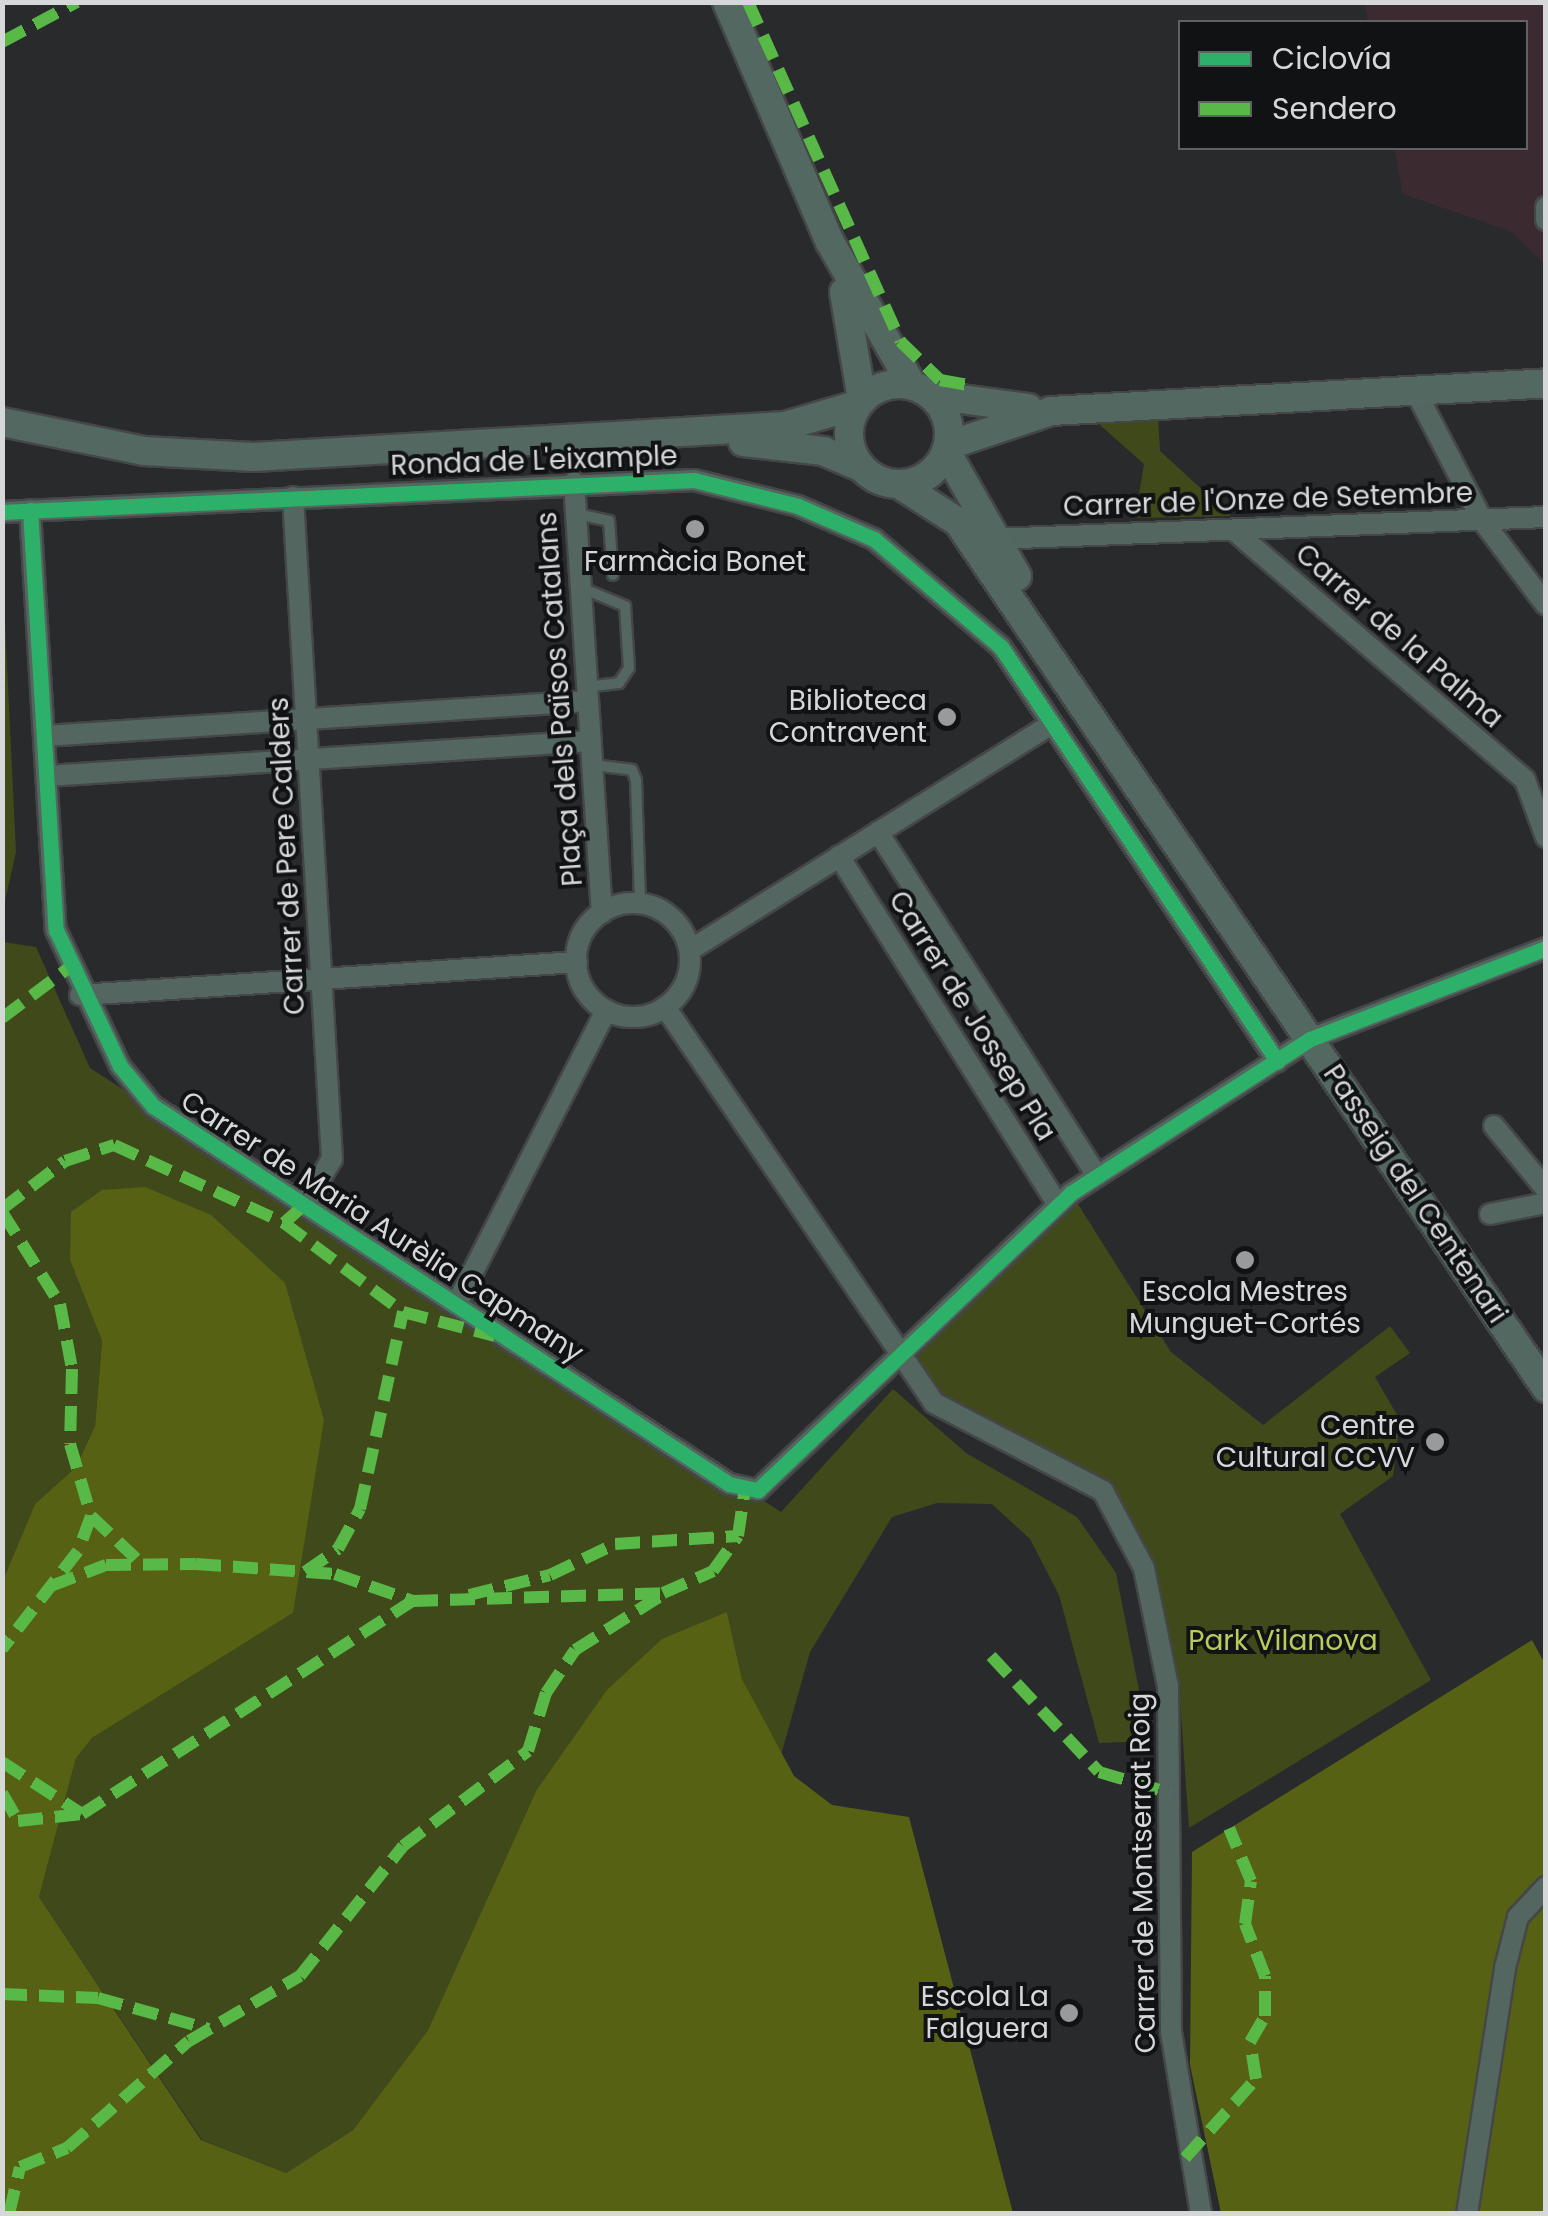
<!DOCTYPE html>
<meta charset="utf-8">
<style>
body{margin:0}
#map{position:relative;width:1548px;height:2216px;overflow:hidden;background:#292a2b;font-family:Poppins,sans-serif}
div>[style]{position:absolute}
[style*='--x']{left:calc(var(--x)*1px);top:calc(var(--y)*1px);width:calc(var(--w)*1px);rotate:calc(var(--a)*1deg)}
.industrial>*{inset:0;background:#3b2b30}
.green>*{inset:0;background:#40491a}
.forest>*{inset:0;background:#566114}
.roads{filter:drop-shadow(2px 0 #454647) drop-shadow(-2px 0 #454647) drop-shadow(0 2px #454647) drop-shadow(0 -2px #454647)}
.lane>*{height:10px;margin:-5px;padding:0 5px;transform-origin:5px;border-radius:5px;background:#53665f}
.street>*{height:20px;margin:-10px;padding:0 10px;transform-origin:10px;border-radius:10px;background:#53665f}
.street>.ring{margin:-10px;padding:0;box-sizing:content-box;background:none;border:20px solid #53665f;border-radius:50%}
.secondary>*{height:28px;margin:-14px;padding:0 14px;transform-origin:14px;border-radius:14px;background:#536861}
.secondary>.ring{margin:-14px;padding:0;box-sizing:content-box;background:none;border:28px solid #536861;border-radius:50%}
.quiet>*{height:12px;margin-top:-6px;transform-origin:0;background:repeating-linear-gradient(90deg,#58b947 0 25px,transparent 0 37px)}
.cycleway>*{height:15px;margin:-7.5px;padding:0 7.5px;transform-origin:7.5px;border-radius:7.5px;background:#2db169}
.dots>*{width:28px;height:28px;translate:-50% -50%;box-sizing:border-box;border:5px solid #111213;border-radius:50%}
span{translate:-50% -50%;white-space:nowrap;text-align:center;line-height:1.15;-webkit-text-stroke:8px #111213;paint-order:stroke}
.street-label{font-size:28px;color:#d6d7d9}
.poi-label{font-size:28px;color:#d6d7d9}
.right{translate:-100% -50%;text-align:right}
.park-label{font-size:28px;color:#b8cc5d}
.frame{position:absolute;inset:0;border:5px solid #d6d7d9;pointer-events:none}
.legend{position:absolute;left:1178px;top:20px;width:350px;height:130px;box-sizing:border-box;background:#111213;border:2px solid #606162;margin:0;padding:12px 18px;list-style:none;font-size:30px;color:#d6d7d9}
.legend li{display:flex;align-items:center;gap:20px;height:50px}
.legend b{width:50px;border:2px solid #606162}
</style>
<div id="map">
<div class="industrial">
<i style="clip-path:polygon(1364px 3px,1545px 3px,1545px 264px,1510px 231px,1403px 194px,1394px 148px,1526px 148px,1526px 22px,1368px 22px)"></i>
</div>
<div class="green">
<i style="clip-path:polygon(1158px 414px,1160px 451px,1231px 516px,1135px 518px,1144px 464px,1091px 417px)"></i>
<i style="clip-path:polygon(3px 582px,16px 852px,3px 910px,2px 582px)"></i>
<i style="clip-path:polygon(3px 942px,36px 947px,90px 1068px,781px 1512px,893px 1389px,966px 1453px,1077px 1517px,1116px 1573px,1149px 1741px,1099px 1743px,1059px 1595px,1030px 1539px,992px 1504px,937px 1503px,892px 1517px,810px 1652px,781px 1755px,742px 1679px,727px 1612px,536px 1791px,428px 2030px,353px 2130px,286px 2173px,202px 2140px,39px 1897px,76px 1758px,92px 1738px,293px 1613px,70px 1260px,102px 1341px,95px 1426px,76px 1467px,35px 1504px,3px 1580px)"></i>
<i style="clip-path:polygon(1071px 1193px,1171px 1352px,1263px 1425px,1390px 1326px,1410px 1353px,1375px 1377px,1400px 1420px,1393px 1476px,1340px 1514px,1431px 1680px,1189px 1828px,1179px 1686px,1154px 1565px,1113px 1492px,944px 1403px,909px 1362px,915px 1335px)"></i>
</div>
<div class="forest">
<i style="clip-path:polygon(145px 1187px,211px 1215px,285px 1283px,324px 1420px,293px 1613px,92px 1738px,76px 1758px,39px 1897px,201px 2140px,286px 2173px,353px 2130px,428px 2030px,536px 1791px,607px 1690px,662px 1639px,727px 1612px,742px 1679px,794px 1776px,832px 1805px,909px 1817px,1013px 2213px,3px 2213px,3px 1580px,35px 1504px,76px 1467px,95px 1426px,102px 1341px,70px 1260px,71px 1212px,102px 1190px)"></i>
<i style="clip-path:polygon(1532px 1640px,1546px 1666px,1545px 2213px,1221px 2213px,1190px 2065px,1192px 1852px)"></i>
</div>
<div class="roads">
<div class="lane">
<i style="--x:577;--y:514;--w:33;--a:12"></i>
<i style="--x:609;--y:521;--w:54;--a:85.8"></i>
<i style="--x:582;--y:588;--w:47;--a:22.7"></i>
<i style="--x:625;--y:606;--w:62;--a:86.3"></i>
<i style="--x:629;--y:668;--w:18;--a:124"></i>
<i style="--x:619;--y:683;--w:32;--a:173"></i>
<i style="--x:593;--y:765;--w:39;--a:7"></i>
<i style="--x:632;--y:770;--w:11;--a:68"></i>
<i style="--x:636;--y:780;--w:123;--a:88.1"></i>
</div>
<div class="street">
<i style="--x:1546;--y:207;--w:13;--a:90"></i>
<i style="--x:1415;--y:390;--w:146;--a:62.7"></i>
<i style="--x:1482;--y:520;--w:106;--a:53"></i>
<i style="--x:574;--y:482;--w:432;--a:86.3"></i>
<i style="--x:293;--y:497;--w:663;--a:86.63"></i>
<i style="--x:332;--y:1159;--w:54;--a:121.3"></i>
<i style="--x:30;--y:510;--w:421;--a:86.5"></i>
<i style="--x:56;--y:930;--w:150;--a:64.8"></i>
<i style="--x:120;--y:1066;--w:52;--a:50.5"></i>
<i style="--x:153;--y:1106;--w:689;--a:33.27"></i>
<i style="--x:729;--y:1484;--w:30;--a:12"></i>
<i style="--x:758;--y:1490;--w:431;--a:-43.5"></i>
<i style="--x:1071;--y:1193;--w:284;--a:-32.8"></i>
<i style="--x:1310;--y:1039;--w:253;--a:-21.1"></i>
<i style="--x:2;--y:512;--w:693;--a:-2.65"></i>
<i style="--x:694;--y:480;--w:107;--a:14"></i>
<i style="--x:798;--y:506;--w:83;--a:23.5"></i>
<i style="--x:874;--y:539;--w:167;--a:40.4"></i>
<i style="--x:1001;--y:647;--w:498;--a:56.3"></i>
<i style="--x:1237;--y:533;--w:379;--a:40.6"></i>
<i style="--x:1525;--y:780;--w:61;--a:69.8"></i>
<i style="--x:994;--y:539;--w:552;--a:-2.28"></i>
<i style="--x:44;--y:736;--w:545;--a:-3.68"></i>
<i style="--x:47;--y:776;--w:545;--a:-3.68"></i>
<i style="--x:878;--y:832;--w:408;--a:57.5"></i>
<i style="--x:839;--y:856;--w:412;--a:57.9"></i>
<i class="ring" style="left:576px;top:903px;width:94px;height:94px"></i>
<i style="--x:690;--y:950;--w:426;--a:-32"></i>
<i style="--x:80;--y:995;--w:498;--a:-3.8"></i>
<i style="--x:665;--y:1007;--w:479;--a:55.8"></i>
<i style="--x:934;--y:1403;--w:191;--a:27.5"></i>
<i style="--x:1103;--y:1491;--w:87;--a:62"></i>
<i style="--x:1144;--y:1568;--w:120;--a:78.5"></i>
<i style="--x:1168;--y:1686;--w:346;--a:89.5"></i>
<i style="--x:1171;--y:2032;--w:184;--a:80.6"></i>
<i style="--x:1494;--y:1126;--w:82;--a:50.5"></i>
<i style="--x:1490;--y:1214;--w:57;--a:-11.1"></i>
<i style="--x:456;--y:1305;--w:331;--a:-63"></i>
<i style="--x:1467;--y:2214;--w:249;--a:-81.2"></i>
<i style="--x:1505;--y:1968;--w:53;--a:-75.7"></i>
<i style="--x:1518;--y:1917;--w:41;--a:-47"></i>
</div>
<div class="secondary">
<i style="--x:727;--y:2;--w:261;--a:66.8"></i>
<i style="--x:830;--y:242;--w:165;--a:60.2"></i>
<i style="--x:844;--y:292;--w:109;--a:80.5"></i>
<i class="ring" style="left:849px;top:384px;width:72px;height:72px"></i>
<i style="--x:931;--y:395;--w:98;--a:7.6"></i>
<i style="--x:2;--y:422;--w:145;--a:11.5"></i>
<i style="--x:144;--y:451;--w:110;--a:3.1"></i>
<i style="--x:254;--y:457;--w:532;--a:-3.34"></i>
<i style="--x:785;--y:426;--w:75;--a:-16.3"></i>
<i style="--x:743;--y:442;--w:81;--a:6.4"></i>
<i style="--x:823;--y:451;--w:39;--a:23"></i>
<i style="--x:949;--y:445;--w:108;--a:-18.4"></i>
<i style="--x:1051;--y:411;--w:496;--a:-3.2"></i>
<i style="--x:946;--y:451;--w:144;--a:60.4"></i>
<i style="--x:900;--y:485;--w:69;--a:32.5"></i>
<i style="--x:958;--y:522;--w:1047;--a:55.82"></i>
</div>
</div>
<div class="quiet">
<i style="--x:748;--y:2;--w:372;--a:65.8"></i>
<i style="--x:900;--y:341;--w:56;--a:44.3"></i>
<i style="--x:940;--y:380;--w:35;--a:10"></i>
<i style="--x:2;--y:42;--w:85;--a:-28.1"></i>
<i style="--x:2;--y:1018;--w:85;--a:-36.9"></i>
<i style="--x:2;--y:1209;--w:79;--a:-37.3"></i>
<i style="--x:65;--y:1161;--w:52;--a:-18.1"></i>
<i style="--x:114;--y:1145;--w:187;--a:24.6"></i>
<i style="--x:284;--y:1223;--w:27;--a:-42"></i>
<i style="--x:2;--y:1212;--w:109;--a:57.8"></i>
<i style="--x:60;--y:1304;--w:66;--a:79.5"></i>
<i style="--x:72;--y:1369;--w:75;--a:91.5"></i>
<i style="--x:70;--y:1444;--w:75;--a:73.7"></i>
<i style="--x:91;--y:1516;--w:37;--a:110"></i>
<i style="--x:78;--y:1551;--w:124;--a:127.8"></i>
<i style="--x:284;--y:1223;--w:149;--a:36.8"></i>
<i style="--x:91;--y:1516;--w:73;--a:43.3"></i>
<i style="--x:305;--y:1572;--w:40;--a:-34.9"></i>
<i style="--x:338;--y:1549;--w:46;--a:-61.2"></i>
<i style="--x:360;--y:1509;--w:202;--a:-77.7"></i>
<i style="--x:403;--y:1312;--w:95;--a:14.6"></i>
<i style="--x:51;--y:1586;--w:59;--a:-20.9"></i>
<i style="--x:106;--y:1565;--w:90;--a:-0.6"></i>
<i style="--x:196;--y:1564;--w:139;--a:4.1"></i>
<i style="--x:335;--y:1574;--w:83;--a:19.1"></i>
<i style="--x:413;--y:1601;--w:250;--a:-1.8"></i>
<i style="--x:663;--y:1593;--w:55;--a:-23.7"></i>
<i style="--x:713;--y:1571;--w:43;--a:-54.5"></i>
<i style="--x:738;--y:1536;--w:49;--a:-81.7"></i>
<i style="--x:469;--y:1595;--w:83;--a:-13.9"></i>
<i style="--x:550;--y:1575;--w:72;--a:-25.5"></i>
<i style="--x:615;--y:1544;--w:123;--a:-3.7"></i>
<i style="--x:991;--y:1656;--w:158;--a:47"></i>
<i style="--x:1099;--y:1772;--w:74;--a:16.5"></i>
<i style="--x:2;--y:1762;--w:95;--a:33"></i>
<i style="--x:2;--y:1793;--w:32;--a:60"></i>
<i style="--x:18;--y:1821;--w:64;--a:-6.2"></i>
<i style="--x:82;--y:1814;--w:394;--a:-32.8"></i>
<i style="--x:2;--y:1994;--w:96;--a:2.4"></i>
<i style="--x:98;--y:1998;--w:115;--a:15.6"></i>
<i style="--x:1185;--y:2158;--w:106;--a:-48.1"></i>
<i style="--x:1256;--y:2079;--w:37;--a:-99"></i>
<i style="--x:1250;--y:2042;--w:30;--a:-60"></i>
<i style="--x:1265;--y:2016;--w:40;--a:-90"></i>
<i style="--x:1265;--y:1976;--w:56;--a:-111"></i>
<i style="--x:1245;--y:1924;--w:43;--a:-82.1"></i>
<i style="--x:1251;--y:1881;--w:57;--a:-112.5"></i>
<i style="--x:9;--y:2214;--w:48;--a:-76.8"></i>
<i style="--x:20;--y:2167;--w:51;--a:-22"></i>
<i style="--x:67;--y:2148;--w:162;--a:-41.3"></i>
<i style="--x:189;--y:2041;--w:129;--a:-30.4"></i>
<i style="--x:300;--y:1976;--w:166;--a:-51.6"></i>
<i style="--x:403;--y:1846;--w:157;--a:-37.2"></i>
<i style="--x:528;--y:1751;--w:61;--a:-72.8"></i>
<i style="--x:546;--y:1693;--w:52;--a:-56"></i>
<i style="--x:575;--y:1650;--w:112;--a:-32.3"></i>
</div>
<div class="cycleway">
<i style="--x:30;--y:510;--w:421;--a:86.5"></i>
<i style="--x:56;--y:930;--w:150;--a:64.8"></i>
<i style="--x:120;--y:1066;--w:52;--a:50.5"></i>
<i style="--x:153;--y:1106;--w:689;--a:33.27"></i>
<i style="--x:729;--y:1484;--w:30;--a:12"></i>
<i style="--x:758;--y:1490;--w:431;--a:-43.5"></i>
<i style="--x:1071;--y:1193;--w:284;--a:-32.8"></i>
<i style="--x:1310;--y:1039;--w:253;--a:-21.1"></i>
<i style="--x:2;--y:512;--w:693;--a:-2.65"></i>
<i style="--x:694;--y:480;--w:107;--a:14"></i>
<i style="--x:798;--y:506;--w:83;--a:23.5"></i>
<i style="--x:874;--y:539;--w:167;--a:40.4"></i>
<i style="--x:1001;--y:647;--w:498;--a:56.3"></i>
</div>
<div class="dots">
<i style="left:695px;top:529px;background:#999a9c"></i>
<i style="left:947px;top:717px;background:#999a9c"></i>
<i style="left:1245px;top:1260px;background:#999a9c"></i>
<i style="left:1435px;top:1442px;background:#999a9c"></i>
<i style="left:1069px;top:2013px;background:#999a9c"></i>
</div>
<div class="street-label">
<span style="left:534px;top:461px;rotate:-2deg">Ronda de L'eixample</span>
<span style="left:1268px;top:500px;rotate:-2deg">Carrer de l'Onze de Setembre</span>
<span style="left:1399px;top:636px;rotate:41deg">Carrer de la Palma</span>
<span style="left:560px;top:699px;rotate:-94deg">Plaça dels Països Catalans</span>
<span style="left:287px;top:856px;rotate:-93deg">Carrer de Pere Calders</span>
<span style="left:972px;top:1016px;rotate:58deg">Carrer de Jossep Pla</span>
<span style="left:1415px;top:1194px;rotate:56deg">Passeig del Centenari</span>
<span style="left:382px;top:1227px;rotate:33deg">Carrer de Maria Aurèlia Capmany</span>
<span style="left:1143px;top:1873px;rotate:-91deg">Carrer de Montserrat Roig</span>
</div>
<div class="poi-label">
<span style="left:695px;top:562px">Farmàcia Bonet</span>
<span class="right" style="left:927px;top:717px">Biblioteca<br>Contravent</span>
<span style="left:1245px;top:1308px">Escola Mestres<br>Munguet-Cortés</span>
<span class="right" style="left:1415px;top:1442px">Centre<br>Cultural CCVV</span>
<span class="right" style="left:1049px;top:2013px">Escola La<br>Falguera</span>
</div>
<div class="park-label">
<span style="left:1283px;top:1641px">Park Vilanova</span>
</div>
<div class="frame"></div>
<ul class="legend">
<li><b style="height:12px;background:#2db169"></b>Ciclovía</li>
<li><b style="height:12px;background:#58b947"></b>Sendero</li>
</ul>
</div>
